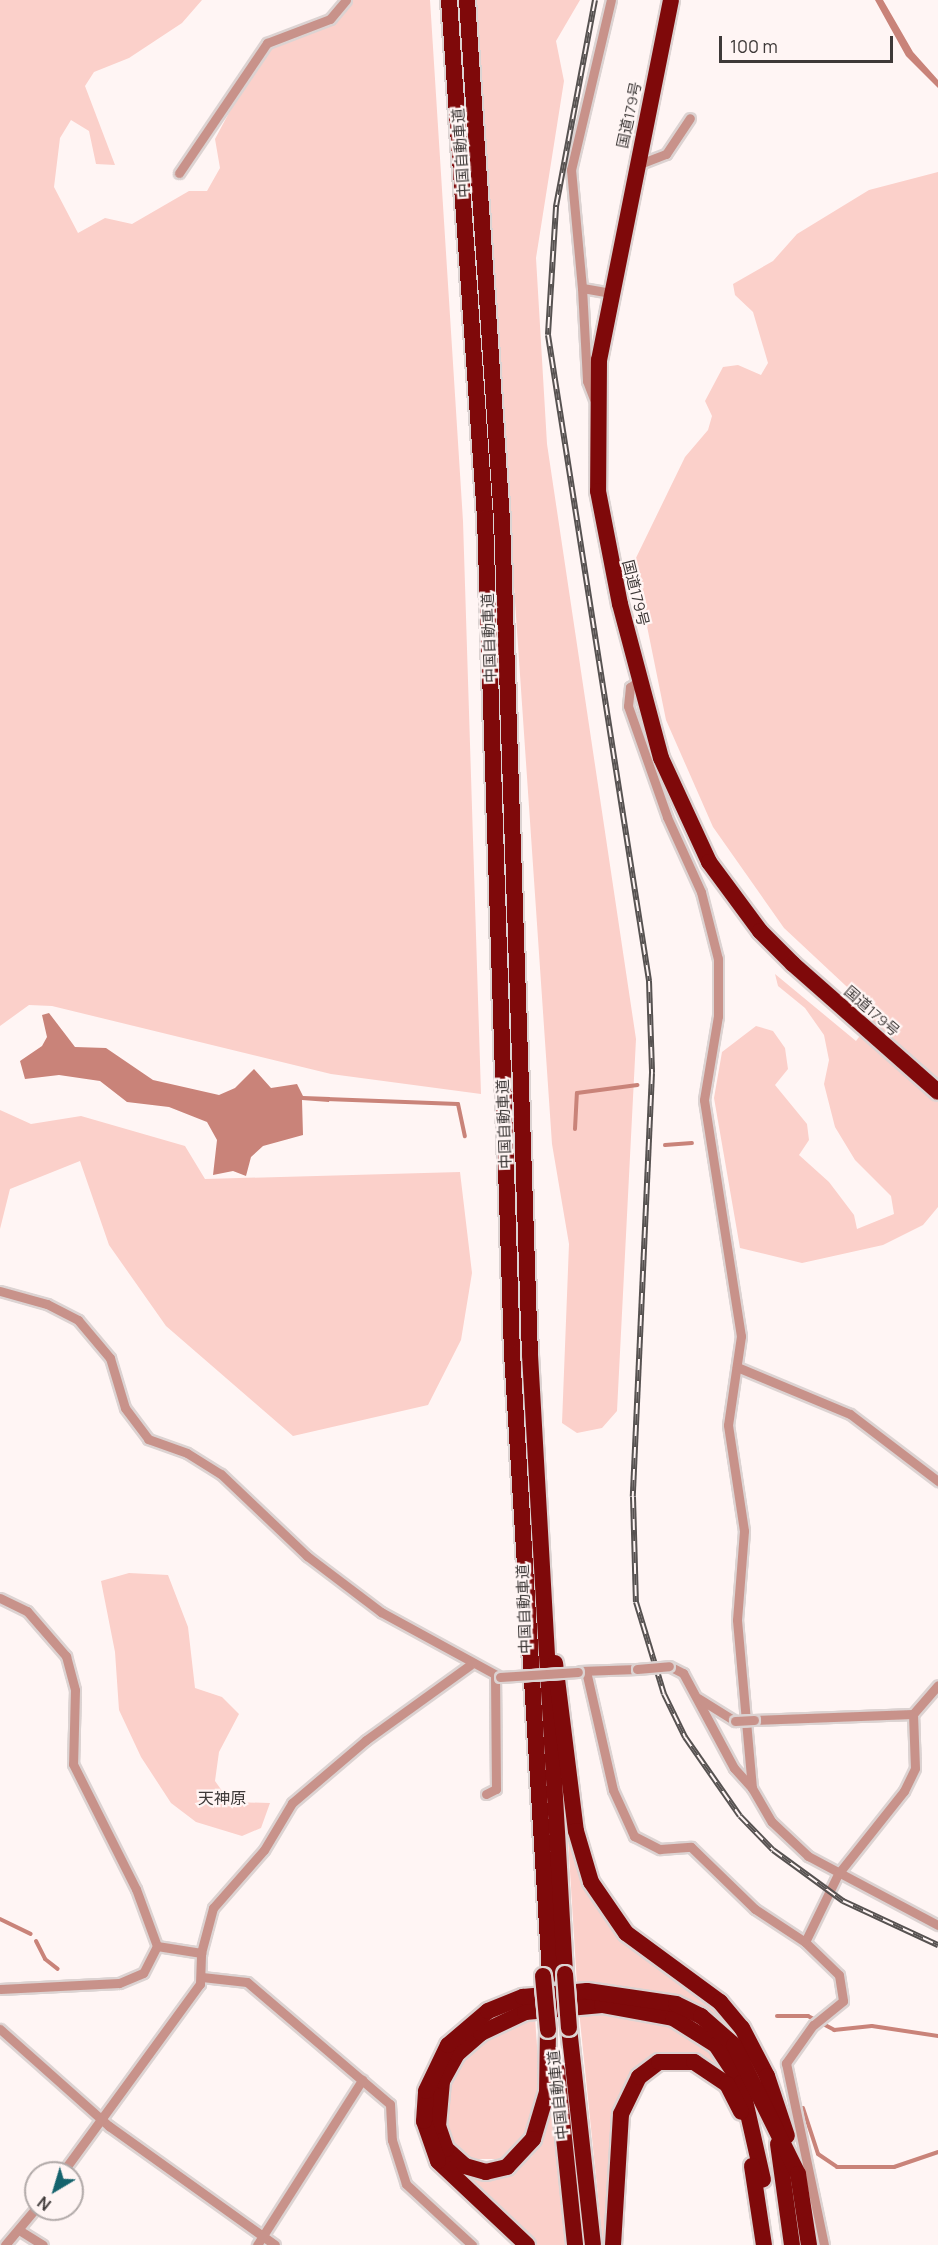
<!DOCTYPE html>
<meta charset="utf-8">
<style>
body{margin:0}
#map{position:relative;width:938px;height:2245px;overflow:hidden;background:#fff5f4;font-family:Manrope,"Noto Sans JP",sans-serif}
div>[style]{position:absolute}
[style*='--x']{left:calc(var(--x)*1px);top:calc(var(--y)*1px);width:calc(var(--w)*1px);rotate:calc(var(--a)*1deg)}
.green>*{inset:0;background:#fbd0ca}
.water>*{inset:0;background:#c98379}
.stream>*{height:4px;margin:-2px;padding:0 2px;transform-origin:2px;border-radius:2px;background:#c98379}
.roads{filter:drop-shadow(2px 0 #dcd3d2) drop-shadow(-2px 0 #dcd3d2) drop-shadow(0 2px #dcd3d2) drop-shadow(0 -2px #dcd3d2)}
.street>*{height:9px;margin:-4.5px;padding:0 4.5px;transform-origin:4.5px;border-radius:4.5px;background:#c8928a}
.highway>*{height:16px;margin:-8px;padding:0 8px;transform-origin:8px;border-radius:8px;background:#7f090a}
.rail>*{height:6px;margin-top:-3px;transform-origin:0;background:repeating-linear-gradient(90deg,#fff5f4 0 11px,#575251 0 22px);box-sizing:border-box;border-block:2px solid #575251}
.bridges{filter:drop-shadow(2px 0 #dcd3d2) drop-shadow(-2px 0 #dcd3d2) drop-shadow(0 2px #dcd3d2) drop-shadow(0 -2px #dcd3d2)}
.street-bridge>*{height:9px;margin:-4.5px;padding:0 4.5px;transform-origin:4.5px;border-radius:4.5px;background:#c8928a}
.highway-bridge>*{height:16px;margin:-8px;padding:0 8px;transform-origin:8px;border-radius:8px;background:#7f090a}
span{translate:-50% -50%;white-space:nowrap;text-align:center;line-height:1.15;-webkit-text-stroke:4.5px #fff5f4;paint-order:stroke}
.street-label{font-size:15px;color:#3e3938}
.neighbourhood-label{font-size:16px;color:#3e3938}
.north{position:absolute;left:24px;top:2161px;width:60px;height:60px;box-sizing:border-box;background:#fff5f4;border:2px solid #b2aaa9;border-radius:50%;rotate:218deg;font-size:16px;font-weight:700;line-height:24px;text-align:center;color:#3e3938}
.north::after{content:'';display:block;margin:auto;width:21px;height:27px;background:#15636d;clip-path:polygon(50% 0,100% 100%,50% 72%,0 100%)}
.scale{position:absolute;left:719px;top:36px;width:174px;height:27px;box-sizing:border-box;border:3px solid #3e3938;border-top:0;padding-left:8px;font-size:18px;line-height:21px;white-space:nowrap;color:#3e3938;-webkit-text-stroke:4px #fff5f4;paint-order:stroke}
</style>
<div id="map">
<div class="green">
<i style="clip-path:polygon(0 0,202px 0,182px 23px,129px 58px,94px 72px,85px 86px,115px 165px,96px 164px,89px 131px,71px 120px,60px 138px,54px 187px,78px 233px,105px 218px,132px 224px,189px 191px,207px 191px,220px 168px,215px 139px,255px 64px,277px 43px,337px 20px,352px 0,430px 0,463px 521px,481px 1094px,331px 1074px,52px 1006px,29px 1005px,0 1026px)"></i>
<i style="clip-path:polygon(474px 0,580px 0,556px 41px,564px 81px,536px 258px,547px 444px,636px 1039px,617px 1411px,602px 1428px,577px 1433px,562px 1423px,569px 1244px,552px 1144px)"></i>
<i style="clip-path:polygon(938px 172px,938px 1207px,923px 1225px,883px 1245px,802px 1263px,740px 1248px,714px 1098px,722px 1052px,756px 1026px,773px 1031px,785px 1048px,788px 1069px,775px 1085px,807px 1124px,809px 1140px,799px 1155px,829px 1182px,854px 1215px,857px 1229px,894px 1214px,891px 1196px,855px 1160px,835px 1127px,824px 1084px,829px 1060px,824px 1035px,805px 1008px,778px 986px,775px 974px,856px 1041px,876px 1014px,784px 928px,713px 827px,666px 720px,634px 562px,685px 457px,708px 430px,712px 416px,705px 401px,723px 367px,738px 365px,761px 375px,768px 363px,753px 312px,735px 295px,733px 284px,773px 261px,797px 234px,869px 190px)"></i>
<i style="clip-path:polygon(0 1110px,31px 1124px,81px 1116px,185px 1146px,205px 1179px,460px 1172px,472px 1273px,461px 1340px,428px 1405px,293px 1436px,166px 1326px,109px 1245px,80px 1161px,10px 1189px,0 1229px)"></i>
<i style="clip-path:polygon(129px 1573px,168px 1575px,188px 1627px,195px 1688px,222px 1697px,239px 1714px,219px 1752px,215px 1781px,230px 1802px,270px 1803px,261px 1828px,242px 1836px,196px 1822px,171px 1803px,141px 1757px,119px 1710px,115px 1652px,101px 1581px)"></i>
<i style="clip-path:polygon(565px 1790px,596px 1904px,610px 1924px,710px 2001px,742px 2036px,740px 2044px,658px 1994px,577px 1985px)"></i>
<i style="clip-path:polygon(579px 2011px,658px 2021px,683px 2030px,712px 2053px,729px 2076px,689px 2053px,658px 2055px,638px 2069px,613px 2118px,609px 2245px,603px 2245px)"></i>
<i style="clip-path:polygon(535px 2017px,540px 2089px,531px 2130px,504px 2159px,473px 2159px,459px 2152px,445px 2126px,448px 2087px,475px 2046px)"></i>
<i style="clip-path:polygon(551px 2111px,567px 2245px,533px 2245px,443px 2157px,485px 2178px,506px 2175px,532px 2156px)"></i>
</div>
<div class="water">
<i style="clip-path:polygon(875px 0,883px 0,913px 52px,938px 80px,938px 88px,906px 56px)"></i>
<i style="clip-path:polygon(49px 1013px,75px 1047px,106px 1048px,153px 1080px,219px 1095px,235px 1088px,254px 1069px,271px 1088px,297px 1084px,303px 1096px,330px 1097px,329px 1102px,302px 1100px,303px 1135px,263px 1146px,251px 1157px,246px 1176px,233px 1171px,213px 1175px,217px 1140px,207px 1122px,169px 1107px,127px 1102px,100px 1081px,59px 1075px,25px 1079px,20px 1061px,42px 1046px,47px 1037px,42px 1015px)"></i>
</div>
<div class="stream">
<i style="--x:326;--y:1099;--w:132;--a:2.2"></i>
<i style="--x:458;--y:1104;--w:33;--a:78"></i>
<i style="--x:575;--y:1129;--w:36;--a:-87"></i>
<i style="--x:577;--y:1093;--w:61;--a:-7.6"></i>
<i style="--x:665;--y:1145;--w:27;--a:-4"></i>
<i style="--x:0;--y:1919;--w:34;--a:26"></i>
<i style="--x:36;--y:1941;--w:20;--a:63"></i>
<i style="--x:45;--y:1959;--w:16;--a:38"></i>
<i style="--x:777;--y:2016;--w:31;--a:0"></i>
<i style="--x:808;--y:2016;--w:30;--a:28"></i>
<i style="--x:834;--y:2030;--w:38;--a:-6"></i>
<i style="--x:872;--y:2026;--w:67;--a:8.6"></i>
<i style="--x:803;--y:2108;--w:48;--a:71.9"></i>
<i style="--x:818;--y:2154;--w:23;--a:34"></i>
<i style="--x:837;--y:2167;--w:57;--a:0"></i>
<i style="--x:894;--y:2167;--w:46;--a:-18.8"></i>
</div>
<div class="roads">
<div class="street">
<i style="--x:637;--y:165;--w:31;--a:-21"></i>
<i style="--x:666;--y:154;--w:43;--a:-56.3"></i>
<i style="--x:179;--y:173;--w:157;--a:-55.9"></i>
<i style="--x:267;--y:43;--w:67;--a:-20.9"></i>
<i style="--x:330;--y:19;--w:25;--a:-50"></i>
<i style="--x:582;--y:288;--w:93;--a:86.9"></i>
<i style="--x:587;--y:381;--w:19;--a:69"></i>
<i style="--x:611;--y:293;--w:29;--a:-170"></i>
<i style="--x:582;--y:288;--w:119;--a:-95.3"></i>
<i style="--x:571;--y:170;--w:175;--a:-76.8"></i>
<i style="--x:639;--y:681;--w:11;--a:146"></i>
<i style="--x:630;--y:687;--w:19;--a:96"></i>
<i style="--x:628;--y:706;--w:118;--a:70.6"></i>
<i style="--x:667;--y:817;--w:82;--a:65.6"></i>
<i style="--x:701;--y:892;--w:69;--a:75.8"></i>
<i style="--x:718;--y:959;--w:57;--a:90"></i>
<i style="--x:718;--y:1016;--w:85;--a:99.5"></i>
<i style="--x:704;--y:1100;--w:239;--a:81.1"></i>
<i style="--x:741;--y:1336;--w:90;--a:98.3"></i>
<i style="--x:728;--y:1425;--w:107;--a:81.4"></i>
<i style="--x:744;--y:1531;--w:89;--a:94.5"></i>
<i style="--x:737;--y:1620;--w:169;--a:84.9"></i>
<i style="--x:752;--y:1788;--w:39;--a:60"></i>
<i style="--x:772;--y:1822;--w:50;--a:43.4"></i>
<i style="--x:808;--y:1856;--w:147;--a:28"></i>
<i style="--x:0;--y:1291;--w:49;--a:15.5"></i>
<i style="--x:47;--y:1304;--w:35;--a:27"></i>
<i style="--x:78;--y:1320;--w:50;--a:49.9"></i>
<i style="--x:110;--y:1358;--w:52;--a:73.3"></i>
<i style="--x:125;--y:1408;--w:39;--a:53"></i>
<i style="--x:148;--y:1439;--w:41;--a:19.7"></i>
<i style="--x:187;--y:1453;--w:40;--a:32"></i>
<i style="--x:221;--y:1474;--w:119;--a:43.6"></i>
<i style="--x:307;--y:1556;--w:93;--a:37.1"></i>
<i style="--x:381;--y:1612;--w:136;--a:28.6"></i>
<i style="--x:737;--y:1367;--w:122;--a:22.6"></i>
<i style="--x:850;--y:1414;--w:111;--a:37.3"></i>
<i style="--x:0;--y:1598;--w:30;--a:26"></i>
<i style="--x:27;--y:1611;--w:60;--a:49.1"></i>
<i style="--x:66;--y:1656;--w:35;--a:75"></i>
<i style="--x:75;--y:1690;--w:74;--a:91.5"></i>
<i style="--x:73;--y:1764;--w:140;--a:63.3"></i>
<i style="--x:136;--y:1889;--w:61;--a:69.8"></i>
<i style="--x:157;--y:1946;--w:30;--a:117"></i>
<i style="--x:143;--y:1973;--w:26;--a:157"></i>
<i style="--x:119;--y:1983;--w:119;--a:177.1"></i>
<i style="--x:669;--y:1666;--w:16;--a:27"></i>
<i style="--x:683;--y:1673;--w:108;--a:61.8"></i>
<i style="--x:734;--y:1768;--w:27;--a:48"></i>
<i style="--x:580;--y:1671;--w:57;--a:-2"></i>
<i style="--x:586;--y:1671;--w:122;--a:77.2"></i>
<i style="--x:613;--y:1790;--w:51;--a:65.5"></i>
<i style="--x:634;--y:1836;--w:29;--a:27"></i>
<i style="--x:660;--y:1849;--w:31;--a:-4"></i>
<i style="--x:691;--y:1847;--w:89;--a:44.1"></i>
<i style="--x:755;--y:1909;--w:60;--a:33.4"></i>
<i style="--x:805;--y:1942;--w:47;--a:44.1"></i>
<i style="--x:839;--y:1975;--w:26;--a:81"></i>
<i style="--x:843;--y:2001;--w:38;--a:141"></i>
<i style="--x:813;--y:2025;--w:47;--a:125.4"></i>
<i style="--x:786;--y:2063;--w:186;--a:78.2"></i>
<i style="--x:698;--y:1698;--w:44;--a:31.9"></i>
<i style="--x:754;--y:1720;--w:159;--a:-2.2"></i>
<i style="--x:913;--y:1714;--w:38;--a:-49"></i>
<i style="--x:486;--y:1794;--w:11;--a:-27"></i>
<i style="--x:496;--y:1789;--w:112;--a:-90.5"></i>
<i style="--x:805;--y:1942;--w:76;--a:-64.1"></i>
<i style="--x:838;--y:1874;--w:106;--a:-51.5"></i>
<i style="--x:904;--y:1791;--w:25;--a:-64"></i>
<i style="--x:915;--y:1768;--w:54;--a:-92.1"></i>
<i style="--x:157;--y:1946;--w:45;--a:9"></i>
<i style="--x:202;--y:1977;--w:45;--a:6.3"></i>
<i style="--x:247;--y:1982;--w:188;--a:40.5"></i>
<i style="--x:390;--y:2104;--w:36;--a:87"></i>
<i style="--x:392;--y:2140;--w:46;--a:72.3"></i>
<i style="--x:406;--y:2184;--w:90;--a:42.7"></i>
<i style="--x:0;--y:2029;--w:146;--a:41.7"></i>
<i style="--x:109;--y:2126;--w:204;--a:35.6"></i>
<i style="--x:62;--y:2173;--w:234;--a:-53.9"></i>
<i style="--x:200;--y:1984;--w:31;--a:-88"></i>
<i style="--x:201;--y:1953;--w:47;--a:-75.1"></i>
<i style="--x:213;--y:1908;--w:77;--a:-48.7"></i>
<i style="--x:264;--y:1850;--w:55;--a:-59.2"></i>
<i style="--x:292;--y:1803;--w:97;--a:-40.4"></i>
<i style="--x:366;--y:1740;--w:128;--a:-35.8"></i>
<i style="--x:19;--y:2230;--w:28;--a:32"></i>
<i style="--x:5;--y:2245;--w:48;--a:-50"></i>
<i style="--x:257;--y:2245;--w:196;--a:-57.5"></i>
</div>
<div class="highway">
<i style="--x:449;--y:0;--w:519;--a:86.02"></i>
<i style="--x:485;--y:518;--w:835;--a:88.15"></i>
<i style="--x:512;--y:1353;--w:623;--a:86.5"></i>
<i style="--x:467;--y:0;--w:521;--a:86.15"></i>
<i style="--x:502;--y:520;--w:835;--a:88.08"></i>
<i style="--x:530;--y:1355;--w:620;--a:86.76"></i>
<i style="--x:671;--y:0;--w:367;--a:101.3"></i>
<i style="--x:599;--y:360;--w:131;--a:90.4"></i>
<i style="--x:598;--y:491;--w:115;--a:79"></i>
<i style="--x:620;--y:604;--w:159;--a:75.1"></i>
<i style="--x:661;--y:758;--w:115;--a:65.2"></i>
<i style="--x:709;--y:862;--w:86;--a:53.5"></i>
<i style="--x:760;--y:931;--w:47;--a:45"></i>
<i style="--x:793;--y:964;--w:193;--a:41.4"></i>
<i style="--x:555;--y:1663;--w:169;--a:82.9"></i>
<i style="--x:576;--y:1831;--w:53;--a:73.6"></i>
<i style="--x:591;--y:1882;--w:62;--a:55.5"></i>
<i style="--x:626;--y:1933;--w:117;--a:36.3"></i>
<i style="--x:720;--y:2002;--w:34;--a:50"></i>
<i style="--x:742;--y:2028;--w:54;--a:62.5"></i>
<i style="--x:767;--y:2076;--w:63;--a:71.6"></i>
<i style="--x:569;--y:2028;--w:218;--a:83.7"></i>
<i style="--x:548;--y:2030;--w:62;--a:90.9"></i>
<i style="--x:547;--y:2092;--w:49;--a:106.6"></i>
<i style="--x:533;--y:2139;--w:38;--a:133"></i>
<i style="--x:507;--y:2167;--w:22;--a:167"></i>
<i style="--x:486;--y:2172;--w:22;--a:-164"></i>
<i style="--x:465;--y:2166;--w:25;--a:-138"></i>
<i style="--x:446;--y:2149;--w:24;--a:-109"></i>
<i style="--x:438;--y:2126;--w:45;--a:-84.9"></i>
<i style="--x:442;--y:2081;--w:31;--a:-61"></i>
<i style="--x:457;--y:2054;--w:32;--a:-41"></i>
<i style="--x:481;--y:2033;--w:49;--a:-25.5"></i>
<i style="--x:525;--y:2012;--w:77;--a:-5.2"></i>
<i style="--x:602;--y:2005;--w:72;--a:10.4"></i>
<i style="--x:673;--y:2018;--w:51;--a:32.1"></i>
<i style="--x:716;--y:2045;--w:45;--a:56.7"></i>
<i style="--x:741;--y:2083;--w:99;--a:77.2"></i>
<i style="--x:557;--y:2070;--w:176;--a:84.1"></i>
<i style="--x:778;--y:2144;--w:102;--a:82.1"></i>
<i style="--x:752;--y:2166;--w:80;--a:81.4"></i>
<i style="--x:527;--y:2245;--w:122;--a:-136.7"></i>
<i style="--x:438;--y:2161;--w:42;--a:-109.3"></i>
<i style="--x:424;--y:2121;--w:30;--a:-86"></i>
<i style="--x:426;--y:2091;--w:51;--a:-64.4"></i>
<i style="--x:448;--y:2045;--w:52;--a:-40.4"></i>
<i style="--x:488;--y:2011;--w:38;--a:-22"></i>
<i style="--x:523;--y:1997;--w:64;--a:-5.4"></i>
<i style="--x:587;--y:1991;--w:90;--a:8.3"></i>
<i style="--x:676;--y:2004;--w:28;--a:26"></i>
<i style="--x:701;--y:2016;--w:44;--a:41.3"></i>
<i style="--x:734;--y:2045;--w:144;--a:63.6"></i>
<i style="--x:798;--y:2174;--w:72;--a:81.2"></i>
<i style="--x:613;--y:2245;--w:131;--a:-86.5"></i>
<i style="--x:621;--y:2114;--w:41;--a:-64.1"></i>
<i style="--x:639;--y:2077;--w:25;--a:-37"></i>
<i style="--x:659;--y:2062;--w:35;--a:0"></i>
<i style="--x:694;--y:2062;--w:40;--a:34"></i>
<i style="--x:727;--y:2084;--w:31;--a:63"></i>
</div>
</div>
<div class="rail">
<i style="--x:595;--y:0;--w:211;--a:100.7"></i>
<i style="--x:556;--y:207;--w:128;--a:93.6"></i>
<i style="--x:548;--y:335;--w:654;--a:81.11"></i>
<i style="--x:649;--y:981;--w:92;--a:88.1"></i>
<i style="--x:652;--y:1073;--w:424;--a:92.6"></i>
<i style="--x:633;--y:1497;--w:105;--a:88.4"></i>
<i style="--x:636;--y:1602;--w:96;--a:73.1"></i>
<i style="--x:664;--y:1694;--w:48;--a:64"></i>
<i style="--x:685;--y:1737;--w:96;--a:55.2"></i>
<i style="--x:740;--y:1816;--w:47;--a:45.9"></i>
<i style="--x:773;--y:1850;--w:87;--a:36.1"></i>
<i style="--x:843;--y:1901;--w:105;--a:24.9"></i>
</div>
<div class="bridges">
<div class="street-bridge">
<i style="--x:637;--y:1669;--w:32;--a:-5"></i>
<i style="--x:500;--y:1677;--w:78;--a:-3.7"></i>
<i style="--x:735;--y:1721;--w:19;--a:-3"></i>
</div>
<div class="highway-bridge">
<i style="--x:565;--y:1974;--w:54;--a:85.8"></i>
<i style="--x:543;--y:1976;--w:54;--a:84.7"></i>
</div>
</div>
<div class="street-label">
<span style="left:629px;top:115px;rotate:-78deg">国道179号</span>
<span style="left:461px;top:153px;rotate:-94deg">中国自動車道</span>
<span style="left:636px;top:593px;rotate:76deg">国道179号</span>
<span style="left:489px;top:638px;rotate:-92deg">中国自動車道</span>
<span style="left:872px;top:1011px;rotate:41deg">国道179号</span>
<span style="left:504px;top:1124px;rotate:-92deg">中国自動車道</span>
<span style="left:524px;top:1609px;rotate:-92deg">中国自動車道</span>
<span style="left:558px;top:2095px;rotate:-96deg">中国自動車道</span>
</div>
<div class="neighbourhood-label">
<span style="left:222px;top:1798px">天神原</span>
</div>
<div class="north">N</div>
<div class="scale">100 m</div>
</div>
